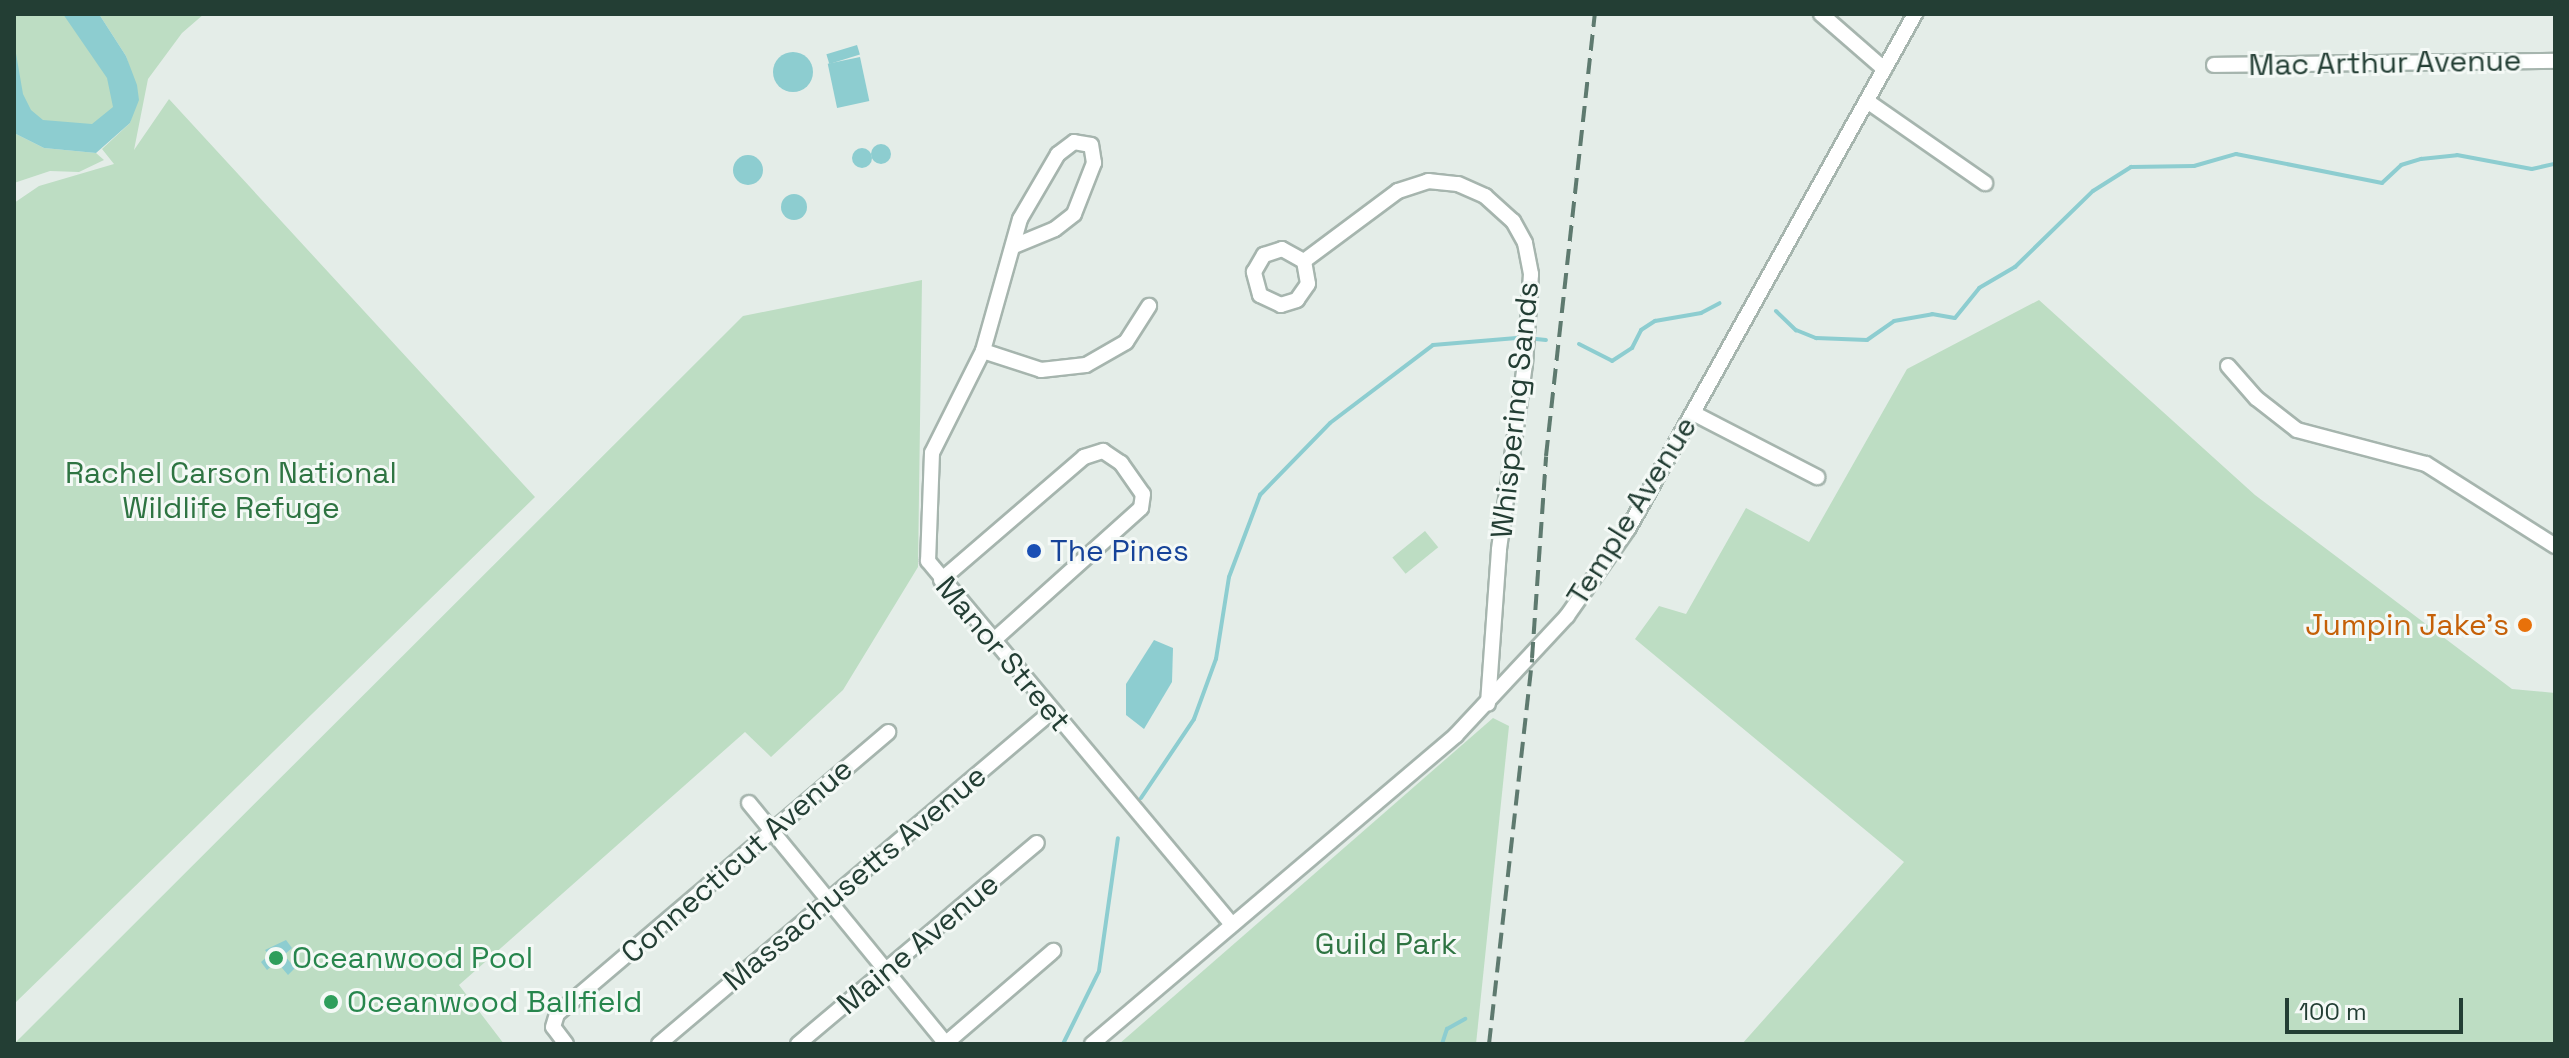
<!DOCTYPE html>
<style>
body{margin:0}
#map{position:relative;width:2569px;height:1058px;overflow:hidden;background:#e4ede8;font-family:"Space Grotesk",sans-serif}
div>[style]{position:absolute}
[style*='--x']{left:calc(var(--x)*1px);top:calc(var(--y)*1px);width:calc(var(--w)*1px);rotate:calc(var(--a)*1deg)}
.green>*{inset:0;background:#bdddc3;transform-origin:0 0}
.water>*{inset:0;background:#8dcdd0;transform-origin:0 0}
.round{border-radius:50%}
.stream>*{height:4px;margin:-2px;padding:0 2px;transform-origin:2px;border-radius:2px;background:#8dcdd0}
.roads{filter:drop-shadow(2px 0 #a6b5ae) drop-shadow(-2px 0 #a6b5ae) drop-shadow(0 2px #a6b5ae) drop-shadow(0 -2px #a6b5ae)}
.minor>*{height:14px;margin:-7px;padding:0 7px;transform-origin:7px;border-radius:7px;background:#fff}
.rail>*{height:4px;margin-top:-2px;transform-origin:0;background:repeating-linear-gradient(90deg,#5e7a6f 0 16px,transparent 0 24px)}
.dots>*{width:22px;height:22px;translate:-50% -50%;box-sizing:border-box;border:4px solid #f4f9f6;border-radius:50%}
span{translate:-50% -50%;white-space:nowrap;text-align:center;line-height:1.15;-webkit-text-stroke:6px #f4f9f6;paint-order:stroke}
.street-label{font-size:30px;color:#233e34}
.park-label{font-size:30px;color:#2e7442}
.transit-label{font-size:30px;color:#164399}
.left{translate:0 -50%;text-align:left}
.food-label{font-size:30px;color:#c56008}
.right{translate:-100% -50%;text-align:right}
.leisure-label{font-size:30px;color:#27864d}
.frame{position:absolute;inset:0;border:16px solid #233e34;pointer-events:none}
.scale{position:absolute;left:2285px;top:998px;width:178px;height:36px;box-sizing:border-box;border:4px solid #233e34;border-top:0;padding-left:10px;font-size:24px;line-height:28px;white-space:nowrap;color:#233e34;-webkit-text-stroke:6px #f4f9f6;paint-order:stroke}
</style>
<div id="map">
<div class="green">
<i style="clip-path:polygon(14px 14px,76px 14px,123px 95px,99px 132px,31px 124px,14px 95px)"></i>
<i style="clip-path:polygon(99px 14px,204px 14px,182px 33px,148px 79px,134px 150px,169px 99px,535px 497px,14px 1004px,14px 203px,39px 186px,114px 164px,102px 149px,130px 123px,138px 94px,126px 56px)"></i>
<i style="clip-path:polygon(14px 133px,44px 148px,96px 153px,104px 160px,79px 172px,50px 171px,14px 183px)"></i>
<i style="clip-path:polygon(922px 280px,918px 567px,843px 690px,771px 757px,745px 732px,459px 985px,504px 1044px,14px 1044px,743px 316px)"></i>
<i style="clip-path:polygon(2039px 300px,2255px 495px,2512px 689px,2555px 693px,2555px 1044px,1742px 1044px,1904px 862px,1635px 639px,1659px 606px,1686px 614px,1746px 508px,1809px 542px,1907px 369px)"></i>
<i style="left:1425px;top:531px;width:21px;height:42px;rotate:51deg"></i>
<i style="clip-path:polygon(1493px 718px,1509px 726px,1476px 1044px,1119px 1044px)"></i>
</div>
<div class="water">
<i style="clip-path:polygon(63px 14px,99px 14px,126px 56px,137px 85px,139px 100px,130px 123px,96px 153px,44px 148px,14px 133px,14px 42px,23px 94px,31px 110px,43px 120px,92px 124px,113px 107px,107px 78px)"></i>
<i style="left:857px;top:45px;width:10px;height:32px;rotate:73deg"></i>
<i class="round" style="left:773px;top:52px;width:40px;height:40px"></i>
<i style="left:860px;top:57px;width:45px;height:33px;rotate:78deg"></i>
<i class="round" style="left:871px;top:144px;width:20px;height:20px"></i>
<i class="round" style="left:852px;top:148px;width:20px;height:20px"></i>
<i class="round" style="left:733px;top:155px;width:30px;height:30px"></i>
<i class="round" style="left:781px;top:194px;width:26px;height:26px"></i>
<i style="clip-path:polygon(1154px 640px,1173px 648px,1172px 682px,1144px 729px,1126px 715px,1126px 684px)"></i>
<i style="clip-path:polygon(286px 940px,292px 948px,284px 955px,295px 968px,288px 975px,277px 962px,267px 970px,261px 962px,269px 955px,265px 950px)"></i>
</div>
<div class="stream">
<i style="--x:1776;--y:311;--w:28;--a:44"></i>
<i style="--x:1796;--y:330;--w:22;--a:22"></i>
<i style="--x:1816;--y:338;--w:51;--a:2.2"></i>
<i style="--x:1867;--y:340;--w:33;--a:-35"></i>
<i style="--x:1894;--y:321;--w:39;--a:-10"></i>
<i style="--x:1932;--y:314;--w:23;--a:10"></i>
<i style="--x:1955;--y:318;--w:38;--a:-51"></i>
<i style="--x:1979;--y:288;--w:42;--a:-30.3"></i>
<i style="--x:2015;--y:267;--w:109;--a:-44.3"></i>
<i style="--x:2093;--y:191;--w:45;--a:-32.3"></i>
<i style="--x:2131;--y:167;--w:63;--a:-0.9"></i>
<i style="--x:2194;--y:166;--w:44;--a:-15.9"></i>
<i style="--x:2236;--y:154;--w:149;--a:11.2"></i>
<i style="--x:2382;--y:183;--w:26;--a:-43"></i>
<i style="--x:2401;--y:165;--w:21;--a:-17"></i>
<i style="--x:2421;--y:159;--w:36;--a:-6"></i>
<i style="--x:2457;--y:155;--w:76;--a:10.6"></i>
<i style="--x:2532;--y:169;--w:23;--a:-13"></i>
<i style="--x:1536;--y:339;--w:10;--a:6"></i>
<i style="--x:1579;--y:344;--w:37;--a:27"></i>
<i style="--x:1612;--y:361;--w:24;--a:-33"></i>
<i style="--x:1632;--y:348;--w:20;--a:-63"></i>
<i style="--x:1641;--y:330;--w:17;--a:-33"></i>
<i style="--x:1655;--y:321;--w:47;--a:-9.9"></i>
<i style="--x:1701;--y:313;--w:21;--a:-28"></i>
<i style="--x:1141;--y:798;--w:95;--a:-56.1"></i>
<i style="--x:1194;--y:719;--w:64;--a:-69.9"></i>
<i style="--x:1216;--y:659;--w:83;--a:-81"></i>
<i style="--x:1229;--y:577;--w:88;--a:-69.3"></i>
<i style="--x:1260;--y:495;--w:100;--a:-45.8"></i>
<i style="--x:1330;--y:423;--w:129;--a:-37.1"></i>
<i style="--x:1433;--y:345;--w:84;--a:-4.8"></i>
<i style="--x:1063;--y:1044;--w:81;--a:-63.7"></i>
<i style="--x:1099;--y:971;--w:134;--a:-81.9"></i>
<i style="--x:1442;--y:1044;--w:16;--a:-72"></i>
<i style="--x:1447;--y:1029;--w:21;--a:-29"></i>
</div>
<div class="roads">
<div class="minor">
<i style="--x:1821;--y:14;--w:84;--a:41.1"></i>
<i style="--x:2214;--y:65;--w:341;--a:-0.7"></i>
<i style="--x:1867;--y:101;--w:144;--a:34.8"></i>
<i style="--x:1014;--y:246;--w:44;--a:-22.5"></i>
<i style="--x:1055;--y:229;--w:24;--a:-38"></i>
<i style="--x:1074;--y:214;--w:55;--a:-68.6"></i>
<i style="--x:1094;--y:163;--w:18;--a:-99"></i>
<i style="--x:1091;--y:145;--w:17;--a:-170"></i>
<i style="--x:1074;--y:142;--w:20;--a:143"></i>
<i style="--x:1058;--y:154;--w:75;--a:120.3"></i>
<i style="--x:1020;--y:219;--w:137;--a:105.7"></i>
<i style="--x:983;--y:351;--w:114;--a:116.6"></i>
<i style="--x:932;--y:453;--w:108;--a:92.1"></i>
<i style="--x:928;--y:561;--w:474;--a:50.1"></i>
<i style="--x:1304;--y:261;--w:23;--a:80"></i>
<i style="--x:1308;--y:284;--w:19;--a:125"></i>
<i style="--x:1297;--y:300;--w:17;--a:163"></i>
<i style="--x:1281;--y:305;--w:23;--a:-155"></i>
<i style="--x:1260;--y:295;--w:24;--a:-105"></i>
<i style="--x:1254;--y:272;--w:20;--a:-60"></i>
<i style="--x:1264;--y:255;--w:19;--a:-18"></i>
<i style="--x:1282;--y:249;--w:25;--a:29"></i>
<i style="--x:1304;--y:261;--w:117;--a:-36.7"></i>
<i style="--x:1398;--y:191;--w:32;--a:-18"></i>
<i style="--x:1428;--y:181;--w:30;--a:6"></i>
<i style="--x:1458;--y:184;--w:30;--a:24"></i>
<i style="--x:1485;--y:196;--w:38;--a:42"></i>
<i style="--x:1513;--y:221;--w:25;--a:61"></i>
<i style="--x:1525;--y:243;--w:32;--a:79"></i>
<i style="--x:1531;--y:274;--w:90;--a:93.8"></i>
<i style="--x:1525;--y:364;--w:188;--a:98"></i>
<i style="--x:1499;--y:550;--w:154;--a:94.1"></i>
<i style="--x:983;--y:351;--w:61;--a:18.1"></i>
<i style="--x:1041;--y:370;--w:45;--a:-6.3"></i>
<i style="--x:1086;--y:365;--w:46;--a:-29.9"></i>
<i style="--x:1126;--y:342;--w:43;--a:-57.4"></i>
<i style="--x:2228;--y:366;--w:43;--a:48.8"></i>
<i style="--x:2256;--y:398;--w:52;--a:38"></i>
<i style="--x:2297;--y:430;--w:133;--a:14.8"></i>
<i style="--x:2426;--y:464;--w:153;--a:32.4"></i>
<i style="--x:1693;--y:413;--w:140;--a:27.3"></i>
<i style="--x:941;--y:580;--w:189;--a:-40.7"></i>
<i style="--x:1084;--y:457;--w:20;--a:-18"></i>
<i style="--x:1103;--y:451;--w:22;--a:34"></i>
<i style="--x:1121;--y:463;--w:38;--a:55"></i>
<i style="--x:1143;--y:494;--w:14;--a:98"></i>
<i style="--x:1141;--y:508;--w:198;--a:138.1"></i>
<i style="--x:749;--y:803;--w:311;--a:50.7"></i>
<i style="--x:566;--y:1044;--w:21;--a:-127"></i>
<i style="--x:553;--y:1027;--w:14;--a:-73"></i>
<i style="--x:557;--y:1014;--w:435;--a:-40.4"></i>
<i style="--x:659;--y:1044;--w:514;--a:-40.26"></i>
<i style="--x:798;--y:1044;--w:312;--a:-40.1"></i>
<i style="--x:945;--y:1044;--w:143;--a:-40.7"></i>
<i style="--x:1092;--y:1044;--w:477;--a:-40.3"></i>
<i style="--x:1456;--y:735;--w:163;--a:-47"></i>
<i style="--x:1567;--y:616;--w:106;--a:-55"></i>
<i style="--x:1628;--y:529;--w:590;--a:-60.87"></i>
</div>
</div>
<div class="rail">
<i style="--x:1489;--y:1044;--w:388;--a:-83.6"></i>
<i style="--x:1532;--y:658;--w:202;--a:-86"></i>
<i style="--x:1546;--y:456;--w:445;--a:-83.7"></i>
</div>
<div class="dots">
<i style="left:1034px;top:551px;background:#1a4fb4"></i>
<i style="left:2525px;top:625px;background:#e8710a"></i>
<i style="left:276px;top:958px;background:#2e9e5b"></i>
<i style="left:331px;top:1002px;background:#2e9e5b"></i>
</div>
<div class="street-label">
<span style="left:2385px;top:63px;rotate:-1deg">Mac Arthur Avenue</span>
<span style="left:1515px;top:410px;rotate:-84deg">Whispering Sands</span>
<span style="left:1632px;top:511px;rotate:-58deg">Temple Avenue</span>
<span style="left:1003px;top:654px;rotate:50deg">Manor Street</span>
<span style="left:737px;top:861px;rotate:-41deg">Connecticut Avenue</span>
<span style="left:855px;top:878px;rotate:-40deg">Massachusetts Avenue</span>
<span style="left:918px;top:944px;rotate:-40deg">Maine Avenue</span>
</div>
<div class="park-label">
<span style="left:231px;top:490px">Rachel Carson National<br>Wildlife Refuge</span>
<span style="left:1386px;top:944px">Guild Park</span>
</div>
<div class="transit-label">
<span class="left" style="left:1050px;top:551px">The Pines</span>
</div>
<div class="food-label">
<span class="right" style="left:2509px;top:625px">Jumpin Jake's</span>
</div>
<div class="leisure-label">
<span class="left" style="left:292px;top:958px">Oceanwood Pool</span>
<span class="left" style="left:347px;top:1002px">Oceanwood Ballfield</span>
</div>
<div class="frame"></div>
<div class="scale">100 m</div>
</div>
